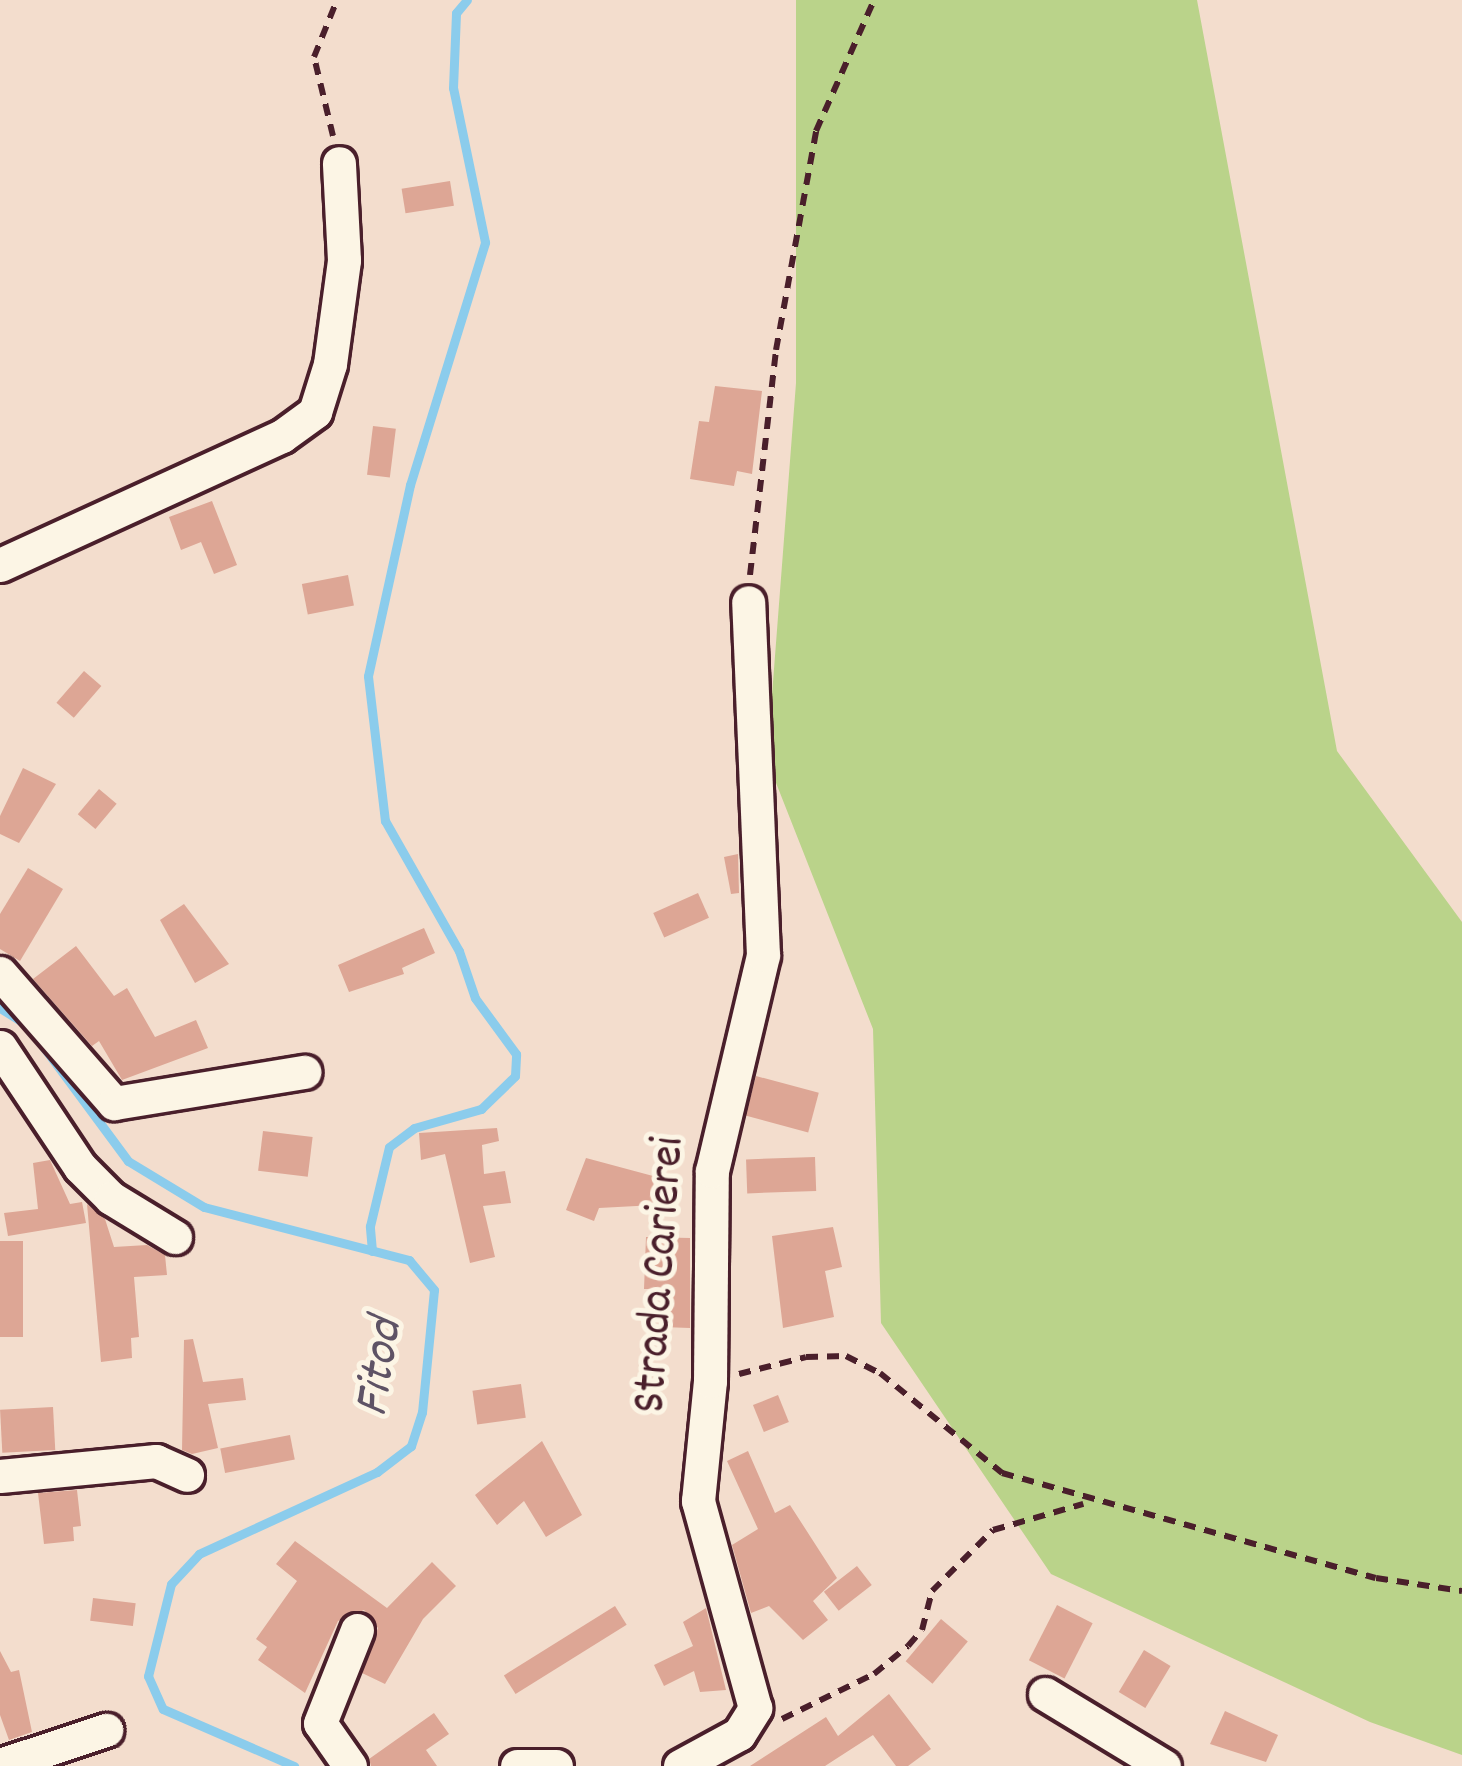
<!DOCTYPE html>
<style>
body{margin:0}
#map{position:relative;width:1462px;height:1766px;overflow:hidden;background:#f3ddcd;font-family:Dekko,sans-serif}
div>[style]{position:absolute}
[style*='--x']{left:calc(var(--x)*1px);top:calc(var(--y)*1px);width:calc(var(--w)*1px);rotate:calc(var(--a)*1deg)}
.green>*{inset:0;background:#bad38a}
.stream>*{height:9px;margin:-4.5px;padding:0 4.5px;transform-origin:4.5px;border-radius:4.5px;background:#8bccec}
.building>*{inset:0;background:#dda695;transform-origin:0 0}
.path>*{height:6px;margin-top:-3px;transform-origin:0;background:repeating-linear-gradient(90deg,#4a1f2b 0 12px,transparent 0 21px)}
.roads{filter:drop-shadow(3px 0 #4a1f2b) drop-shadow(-3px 0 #4a1f2b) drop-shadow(0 3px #4a1f2b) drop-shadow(0 -3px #4a1f2b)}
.minor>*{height:33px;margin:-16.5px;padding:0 16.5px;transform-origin:16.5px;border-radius:16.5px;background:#fcf5e5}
span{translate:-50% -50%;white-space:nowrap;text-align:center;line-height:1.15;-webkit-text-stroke:10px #fcf5e5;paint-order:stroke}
.street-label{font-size:48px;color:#4a1f2b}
.water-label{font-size:51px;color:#5e5365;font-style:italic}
</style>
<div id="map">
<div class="green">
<i style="clip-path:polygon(796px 0,1197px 0,1337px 751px,1462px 922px,1462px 1755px,1370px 1722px,1051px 1574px,881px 1323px,873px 1029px,767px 760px,796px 383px)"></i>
</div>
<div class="stream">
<i style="--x:0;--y:1008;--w:31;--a:32"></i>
<i style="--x:40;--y:1042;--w:148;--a:53.5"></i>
<i style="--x:128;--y:1161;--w:89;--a:31.2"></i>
<i style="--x:204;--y:1207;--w:212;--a:14.5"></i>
<i style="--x:409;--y:1260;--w:39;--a:50"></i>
<i style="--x:434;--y:1290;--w:123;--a:95.6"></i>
<i style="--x:422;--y:1412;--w:36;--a:108"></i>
<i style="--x:411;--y:1446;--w:43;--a:142.6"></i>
<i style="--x:377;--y:1472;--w:196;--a:155.3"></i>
<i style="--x:199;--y:1554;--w:41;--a:133"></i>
<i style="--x:171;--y:1584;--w:95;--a:104"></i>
<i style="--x:148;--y:1676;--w:36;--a:66"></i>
<i style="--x:163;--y:1709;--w:143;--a:23.5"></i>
<i style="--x:372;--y:1251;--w:25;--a:-95"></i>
<i style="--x:370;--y:1226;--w:81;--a:-76.5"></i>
<i style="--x:389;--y:1147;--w:31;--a:-37"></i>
<i style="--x:414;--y:1128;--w:70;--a:-15.8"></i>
<i style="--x:481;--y:1109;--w:47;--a:-44.1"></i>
<i style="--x:515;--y:1076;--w:22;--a:-87"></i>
<i style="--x:516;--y:1054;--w:69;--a:-126.2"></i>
<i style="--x:475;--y:998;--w:50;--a:-108.8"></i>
<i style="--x:459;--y:951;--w:150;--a:-119.6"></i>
<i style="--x:385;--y:821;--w:146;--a:-96.7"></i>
<i style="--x:368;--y:676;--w:196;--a:-77.6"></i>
<i style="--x:410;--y:485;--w:254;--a:-72.8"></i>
<i style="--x:485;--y:242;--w:157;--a:-101.7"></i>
<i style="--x:453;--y:88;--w:75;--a:-87.7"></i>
<i style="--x:456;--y:13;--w:17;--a:-50"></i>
</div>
<div class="building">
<i style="left:450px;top:181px;width:25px;height:49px;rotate:81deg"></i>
<i style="clip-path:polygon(715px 386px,762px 391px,752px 474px,737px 471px,734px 486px,690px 479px,699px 421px,709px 422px)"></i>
<i style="left:373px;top:426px;width:23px;height:49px;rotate:7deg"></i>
<i style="clip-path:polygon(212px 501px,237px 565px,214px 574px,201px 542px,181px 550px,169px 517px)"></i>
<i style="left:348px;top:575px;width:31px;height:47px;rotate:79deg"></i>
<i style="left:84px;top:671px;width:23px;height:42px;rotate:41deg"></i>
<i style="clip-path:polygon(23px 768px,56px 784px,19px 843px,0 834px,0 816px)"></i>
<i style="left:99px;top:789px;width:23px;height:33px;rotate:40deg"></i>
<i style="clip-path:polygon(738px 854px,739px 893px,731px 894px,724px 857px)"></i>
<i style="clip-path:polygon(28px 868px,63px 889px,20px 961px,0 949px,0 914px)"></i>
<i style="left:698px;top:893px;width:27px;height:49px;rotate:66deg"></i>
<i style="clip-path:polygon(184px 904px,229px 964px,195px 983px,160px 920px)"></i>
<i style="clip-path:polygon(424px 928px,435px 953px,402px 968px,404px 974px,349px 992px,338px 965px)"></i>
<i style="clip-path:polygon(76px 946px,114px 996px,127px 988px,155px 1037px,196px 1020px,208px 1048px,122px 1080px,99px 1041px,92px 1046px,33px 979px)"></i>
<i style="left:756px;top:1076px;width:65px;height:41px;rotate:15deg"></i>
<i style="clip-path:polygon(497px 1128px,499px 1141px,482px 1145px,484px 1174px,505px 1171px,511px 1203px,483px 1206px,495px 1257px,470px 1263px,445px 1154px,421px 1160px,419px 1133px)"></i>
<i style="left:263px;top:1131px;width:50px;height:40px;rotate:7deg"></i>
<i style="left:815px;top:1157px;width:34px;height:69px;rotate:88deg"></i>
<i style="clip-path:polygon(586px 1158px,653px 1176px,655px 1205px,599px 1208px,594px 1221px,566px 1210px)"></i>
<i style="clip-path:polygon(50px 1160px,70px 1204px,82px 1202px,86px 1223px,8px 1236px,4px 1213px,38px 1209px,33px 1163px)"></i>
<i style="clip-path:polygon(87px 1204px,105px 1219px,114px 1247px,147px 1245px,165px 1255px,167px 1275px,134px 1277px,139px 1337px,131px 1338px,132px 1358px,101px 1362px)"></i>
<i style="clip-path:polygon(833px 1227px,842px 1267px,825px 1271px,834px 1317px,783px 1328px,772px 1236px)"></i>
<i style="clip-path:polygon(646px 1237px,690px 1238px,690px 1328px,662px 1327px,664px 1300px,657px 1289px,644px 1289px)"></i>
<i style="left:0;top:1241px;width:23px;height:96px"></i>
<i style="clip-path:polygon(193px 1339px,203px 1382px,243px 1378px,246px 1400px,208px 1404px,218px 1448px,192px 1454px,182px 1450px,184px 1340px)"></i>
<i style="left:521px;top:1384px;width:34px;height:49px;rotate:82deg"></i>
<i style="left:778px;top:1395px;width:29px;height:27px;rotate:68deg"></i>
<i style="left:53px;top:1407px;width:43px;height:53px;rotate:87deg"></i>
<i style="left:290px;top:1435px;width:25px;height:71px;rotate:79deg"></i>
<i style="clip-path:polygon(542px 1441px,582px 1515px,546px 1537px,524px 1501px,497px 1525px,475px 1495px)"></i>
<i style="clip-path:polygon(748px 1451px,775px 1513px,790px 1505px,837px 1578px,813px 1601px,828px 1620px,803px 1640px,769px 1606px,751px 1613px,732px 1545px,758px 1529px,727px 1461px)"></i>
<i style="clip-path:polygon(77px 1490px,81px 1526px,73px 1527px,74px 1541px,44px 1544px,38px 1493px)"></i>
<i style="clip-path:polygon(295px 1541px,387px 1608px,432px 1562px,456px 1586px,423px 1619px,385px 1684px,362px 1673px,378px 1628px,364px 1610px,338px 1621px,305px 1693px,258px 1660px,267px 1647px,256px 1639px,297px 1581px,276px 1564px)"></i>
<i style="left:857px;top:1566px;width:24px;height:42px;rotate:52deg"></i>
<i style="left:93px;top:1598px;width:43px;height:23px;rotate:7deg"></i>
<i style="left:1057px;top:1605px;width:40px;height:62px;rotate:27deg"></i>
<i style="left:615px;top:1606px;width:22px;height:131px;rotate:58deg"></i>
<i style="clip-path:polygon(706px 1608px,726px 1690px,700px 1692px,694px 1671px,664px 1686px,654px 1665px,693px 1646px,683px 1622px)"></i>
<i style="left:941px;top:1619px;width:35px;height:55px;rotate:40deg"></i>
<i style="left:1144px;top:1650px;width:31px;height:49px;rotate:31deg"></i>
<i style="clip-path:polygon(0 1651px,11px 1672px,19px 1670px,32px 1732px,9px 1740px,0 1715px)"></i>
<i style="clip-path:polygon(889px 1694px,931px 1749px,908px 1766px,896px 1766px,873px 1735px,825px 1766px,750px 1766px,826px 1717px,838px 1736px)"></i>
<i style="clip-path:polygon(1225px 1711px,1278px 1735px,1266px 1762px,1210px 1744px)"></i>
<i style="clip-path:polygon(434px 1713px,449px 1734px,426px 1750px,437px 1766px,371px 1766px,369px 1759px)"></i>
</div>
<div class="path">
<i style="--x:333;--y:136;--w:81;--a:-103.5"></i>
<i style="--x:314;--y:57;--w:61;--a:-68"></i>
<i style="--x:750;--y:575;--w:226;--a:-83.4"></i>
<i style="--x:776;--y:350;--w:223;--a:-79.6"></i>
<i style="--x:816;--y:131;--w:143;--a:-66.1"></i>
<i style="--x:739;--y:1374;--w:69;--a:-14.2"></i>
<i style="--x:806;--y:1357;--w:40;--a:-1.4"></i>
<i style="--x:846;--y:1356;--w:38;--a:27"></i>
<i style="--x:880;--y:1373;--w:158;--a:39.3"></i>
<i style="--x:1002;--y:1473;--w:388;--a:15.7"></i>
<i style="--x:1376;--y:1578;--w:87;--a:8.6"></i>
<i style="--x:782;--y:1719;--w:102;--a:-26.1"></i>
<i style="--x:874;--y:1674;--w:44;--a:-39.5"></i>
<i style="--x:908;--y:1646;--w:21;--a:-49"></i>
<i style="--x:922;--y:1630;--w:40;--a:-75.6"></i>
<i style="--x:932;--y:1591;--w:86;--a:-45"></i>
<i style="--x:993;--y:1530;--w:94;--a:-16.1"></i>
</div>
<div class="roads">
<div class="minor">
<i style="--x:0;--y:565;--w:310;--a:-24.6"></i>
<i style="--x:282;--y:436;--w:41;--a:-36"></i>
<i style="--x:315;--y:412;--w:50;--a:-72.6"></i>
<i style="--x:330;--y:364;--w:105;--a:-82.3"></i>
<i style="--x:344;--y:260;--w:97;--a:-93"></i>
<i style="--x:0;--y:973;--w:173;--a:48.8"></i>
<i style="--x:114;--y:1103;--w:193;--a:-9.3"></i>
<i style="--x:0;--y:1047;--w:144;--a:56.3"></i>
<i style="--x:80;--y:1167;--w:44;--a:45"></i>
<i style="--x:111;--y:1198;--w:75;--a:31.4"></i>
<i style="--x:0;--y:1476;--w:157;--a:-5.5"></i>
<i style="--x:156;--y:1461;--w:34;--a:24"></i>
<i style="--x:1045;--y:1694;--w:139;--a:31.2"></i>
<i style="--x:0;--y:1765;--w:112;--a:-18.3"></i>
<i style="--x:350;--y:1766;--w:52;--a:-124.9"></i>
<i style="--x:320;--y:1723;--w:100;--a:-68.3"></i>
<i style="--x:517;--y:1766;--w:39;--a:0"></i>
<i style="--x:680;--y:1766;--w:67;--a:-28.5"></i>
<i style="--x:739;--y:1734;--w:31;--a:-58"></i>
<i style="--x:755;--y:1708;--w:215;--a:-105.4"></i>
<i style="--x:698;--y:1501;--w:121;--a:-84.3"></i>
<i style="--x:710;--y:1381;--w:210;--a:-89.5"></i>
<i style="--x:712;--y:1171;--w:222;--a:-76.7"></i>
<i style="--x:763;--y:955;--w:353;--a:-92.4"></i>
</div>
</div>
<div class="street-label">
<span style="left:662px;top:1275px;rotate:-86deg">Strada Carierei</span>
</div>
<div class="water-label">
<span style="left:382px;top:1368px;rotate:-81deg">Fitod</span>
</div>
</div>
